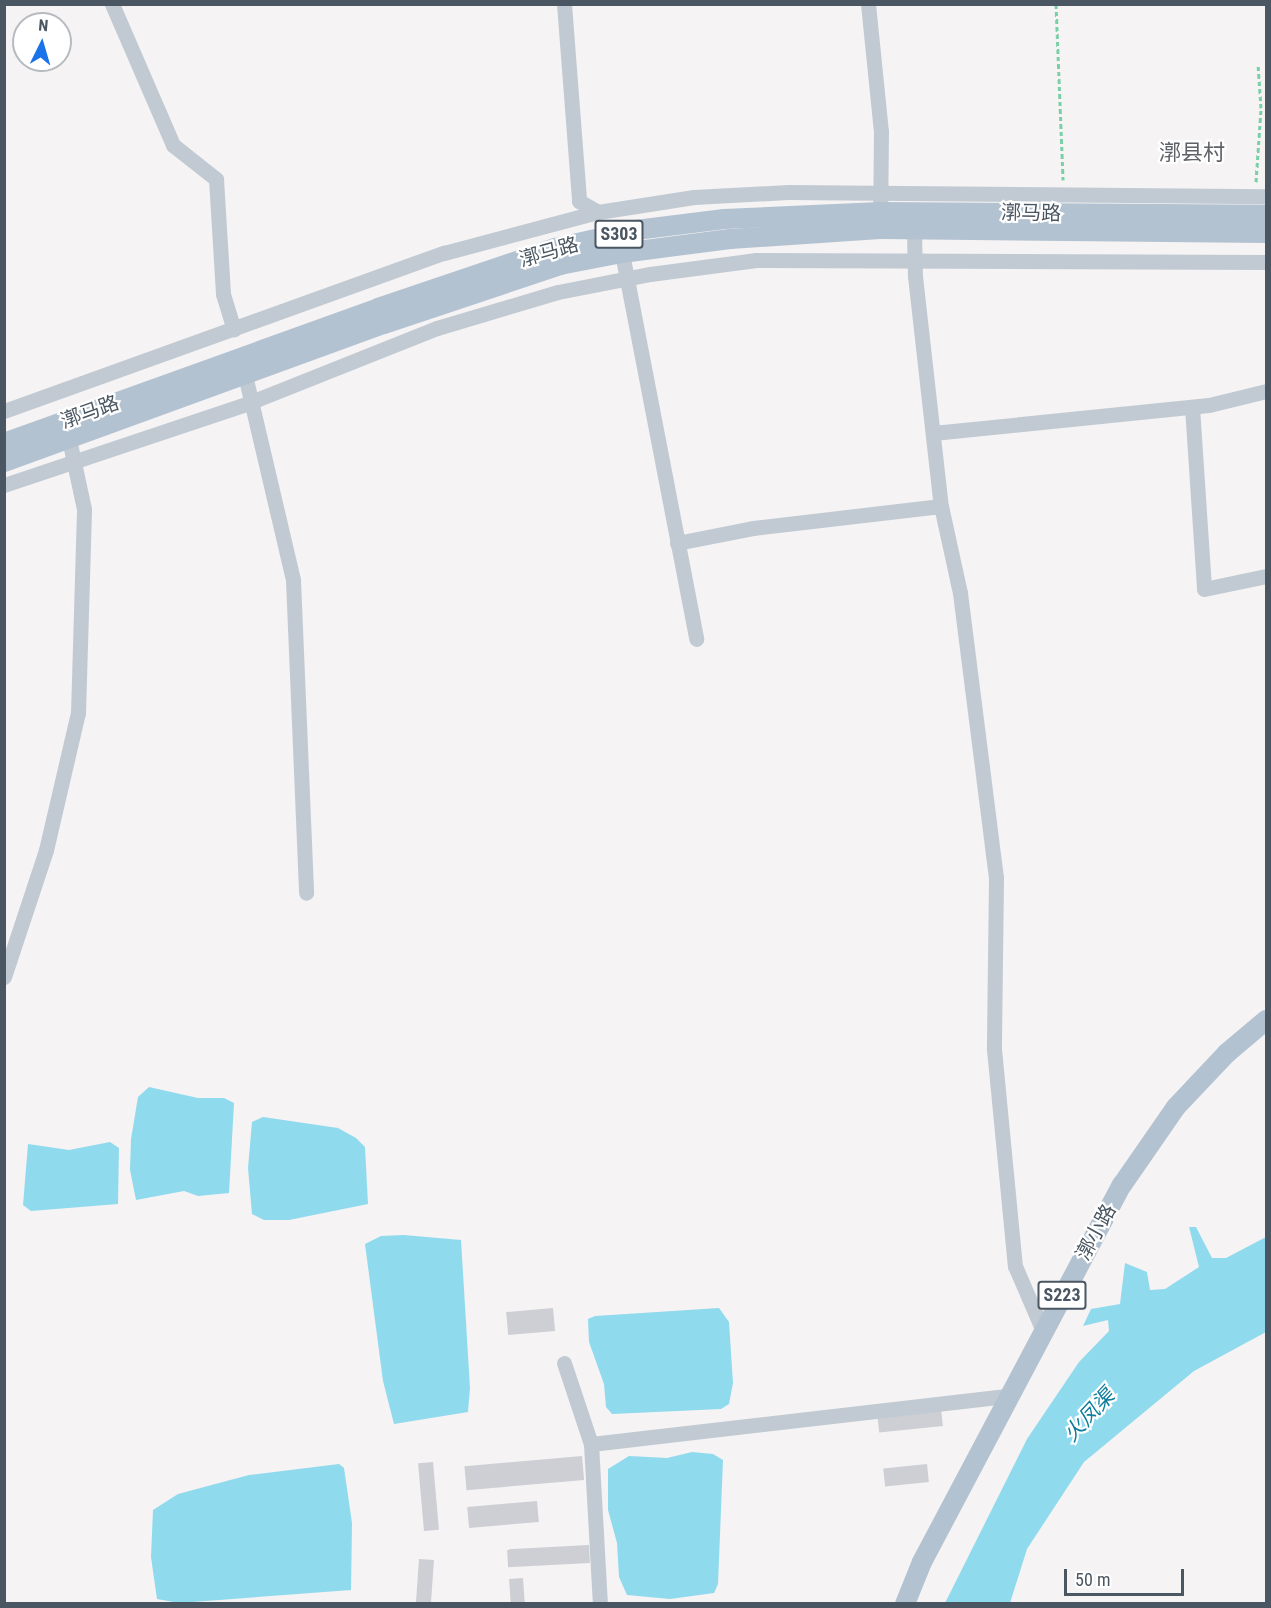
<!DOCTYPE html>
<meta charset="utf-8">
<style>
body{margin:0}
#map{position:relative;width:1271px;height:1608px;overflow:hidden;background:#f5f3f3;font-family:"Roboto Condensed","Noto Sans SC",sans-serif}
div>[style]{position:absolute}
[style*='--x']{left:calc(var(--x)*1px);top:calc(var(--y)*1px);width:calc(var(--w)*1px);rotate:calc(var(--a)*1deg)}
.water>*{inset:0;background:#90daee}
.building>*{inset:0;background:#cdcfd5;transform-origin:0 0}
.path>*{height:3px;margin-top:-1.5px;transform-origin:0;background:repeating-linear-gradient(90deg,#7ad0a6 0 4.5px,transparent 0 7.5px)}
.minor>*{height:15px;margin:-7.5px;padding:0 7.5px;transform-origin:7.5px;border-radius:7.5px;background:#c1cad2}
.major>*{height:20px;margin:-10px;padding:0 10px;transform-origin:10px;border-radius:10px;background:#b3c2d1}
span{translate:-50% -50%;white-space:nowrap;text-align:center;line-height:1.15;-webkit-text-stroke:4.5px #fff;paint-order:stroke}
.shield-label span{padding:2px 4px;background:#fff;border:2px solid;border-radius:4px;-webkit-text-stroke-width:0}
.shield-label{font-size:18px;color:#4a5661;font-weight:700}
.street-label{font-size:20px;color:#4a5661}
.water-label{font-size:21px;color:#0c7c9b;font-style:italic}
.quarter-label{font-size:22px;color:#5f6368}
.frame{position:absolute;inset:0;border:6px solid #4a5661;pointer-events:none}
.north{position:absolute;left:12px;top:12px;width:60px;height:60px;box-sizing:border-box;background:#fff;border:2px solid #b7bbc0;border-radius:50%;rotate:5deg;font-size:16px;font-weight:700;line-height:24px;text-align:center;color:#4a5661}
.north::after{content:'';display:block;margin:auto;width:21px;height:27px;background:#1a73e8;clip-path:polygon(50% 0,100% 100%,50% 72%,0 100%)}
.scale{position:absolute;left:1064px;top:1569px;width:120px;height:27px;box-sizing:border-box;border:3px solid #4a5661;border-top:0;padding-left:8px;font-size:18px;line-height:21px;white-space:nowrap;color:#4a5661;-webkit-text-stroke:4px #fff;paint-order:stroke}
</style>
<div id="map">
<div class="water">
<i style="clip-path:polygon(149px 1087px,198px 1098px,224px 1098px,234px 1103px,229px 1193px,198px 1196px,184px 1191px,136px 1200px,130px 1170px,131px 1139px,138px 1097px)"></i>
<i style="clip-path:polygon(263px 1117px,338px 1128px,356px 1138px,365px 1147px,368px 1204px,289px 1220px,264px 1220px,252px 1214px,248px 1168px,252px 1122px)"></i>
<i style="clip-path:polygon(110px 1142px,119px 1148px,118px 1204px,31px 1211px,23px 1205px,28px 1144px,69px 1150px)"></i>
<i style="clip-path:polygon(1189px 1227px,1196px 1227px,1212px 1258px,1226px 1258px,1266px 1237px,1266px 1332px,1194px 1371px,1084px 1462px,1027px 1549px,1010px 1603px,945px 1603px,1027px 1439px,1079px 1362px,1109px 1331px,1108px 1320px,1083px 1326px,1091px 1309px,1120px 1304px,1125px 1263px,1147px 1272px,1150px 1290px,1165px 1289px,1199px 1267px)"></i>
<i style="clip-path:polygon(404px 1235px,461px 1240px,470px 1388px,468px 1412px,394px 1424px,383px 1381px,365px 1244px,381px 1236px)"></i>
<i style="clip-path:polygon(719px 1308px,729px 1322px,733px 1383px,729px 1404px,721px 1409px,612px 1414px,606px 1407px,604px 1384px,589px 1342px,588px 1319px,595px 1316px)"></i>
<i style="clip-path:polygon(692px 1452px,713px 1454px,723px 1460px,718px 1584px,714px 1593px,670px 1599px,627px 1595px,619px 1577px,617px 1543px,608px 1510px,608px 1469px,629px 1456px,667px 1458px)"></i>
<i style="clip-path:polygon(339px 1464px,344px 1468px,352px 1523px,351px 1590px,179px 1603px,157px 1599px,151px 1557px,153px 1510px,178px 1494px,249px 1475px)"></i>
</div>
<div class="building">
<i style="left:553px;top:1308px;width:23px;height:47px;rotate:85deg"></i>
<i style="left:941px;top:1408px;width:18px;height:64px;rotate:84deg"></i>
<i style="left:582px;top:1456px;width:24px;height:118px;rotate:85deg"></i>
<i style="left:433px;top:1462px;width:68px;height:15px;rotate:85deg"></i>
<i style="left:927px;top:1464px;width:18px;height:44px;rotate:84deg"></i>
<i style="left:537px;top:1501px;width:21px;height:70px;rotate:85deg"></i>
<i style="left:589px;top:1545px;width:18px;height:82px;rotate:87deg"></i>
<i style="left:419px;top:1559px;width:15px;height:45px;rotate:4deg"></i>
<i style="left:523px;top:1578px;width:26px;height:14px;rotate:86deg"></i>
</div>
<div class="path">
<i style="--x:1056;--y:4;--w:176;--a:87.7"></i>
<i style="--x:1256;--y:182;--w:74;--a:-86.1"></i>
<i style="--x:1261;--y:108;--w:44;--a:-93.9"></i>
</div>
<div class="minor">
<i style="--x:112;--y:4;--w:154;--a:66.6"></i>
<i style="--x:173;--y:145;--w:55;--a:38.3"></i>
<i style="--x:216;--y:179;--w:115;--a:86.5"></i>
<i style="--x:223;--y:294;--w:37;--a:73"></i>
<i style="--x:564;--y:4;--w:198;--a:85.6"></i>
<i style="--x:579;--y:201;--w:22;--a:30"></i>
<i style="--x:868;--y:4;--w:128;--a:84.2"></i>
<i style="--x:881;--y:131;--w:92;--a:90.6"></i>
<i style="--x:914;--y:230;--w:46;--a:88.8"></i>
<i style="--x:915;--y:276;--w:231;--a:83.6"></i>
<i style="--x:941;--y:506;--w:89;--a:77.7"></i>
<i style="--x:960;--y:593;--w:287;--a:82.8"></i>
<i style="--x:996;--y:878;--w:171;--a:90.7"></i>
<i style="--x:994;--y:1049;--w:218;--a:84.5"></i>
<i style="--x:1015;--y:1266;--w:71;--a:66.7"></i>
<i style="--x:622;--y:253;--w:393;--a:79.1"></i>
<i style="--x:245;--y:375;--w:211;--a:76.8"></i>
<i style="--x:293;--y:580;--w:313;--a:87.6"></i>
<i style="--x:1192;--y:407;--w:182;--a:86.2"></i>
<i style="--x:1204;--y:589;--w:63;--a:-11.8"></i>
<i style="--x:4;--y:411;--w:468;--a:-19.8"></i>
<i style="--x:444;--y:253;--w:159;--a:-14.9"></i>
<i style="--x:598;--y:212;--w:97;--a:-8.9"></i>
<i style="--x:694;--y:197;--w:94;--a:-3"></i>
<i style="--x:788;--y:192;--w:478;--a:0.5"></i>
<i style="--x:933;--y:433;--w:277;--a:-5.8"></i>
<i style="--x:1209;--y:405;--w:59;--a:-13.8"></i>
<i style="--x:4;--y:485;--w:255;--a:-18.5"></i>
<i style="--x:246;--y:404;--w:206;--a:-21.7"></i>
<i style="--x:437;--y:328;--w:126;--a:-16.6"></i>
<i style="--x:558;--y:292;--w:94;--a:-11.1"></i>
<i style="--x:650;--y:274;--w:107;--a:-7.5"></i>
<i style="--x:756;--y:260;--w:510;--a:0.22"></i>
<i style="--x:677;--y:543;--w:77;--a:-11.2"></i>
<i style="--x:753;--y:528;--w:189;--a:-6.7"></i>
<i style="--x:4;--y:977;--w:134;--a:-71.7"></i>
<i style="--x:46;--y:850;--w:141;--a:-76.9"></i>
<i style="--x:78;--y:713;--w:204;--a:-88.3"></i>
<i style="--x:84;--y:509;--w:72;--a:-102.1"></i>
<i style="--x:564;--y:1363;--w:85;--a:71.6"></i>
<i style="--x:591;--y:1444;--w:160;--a:86.8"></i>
<i style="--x:591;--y:1444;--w:420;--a:-6.6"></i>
</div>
<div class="major">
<i style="--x:4;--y:443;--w:398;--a:-19.8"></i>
<i style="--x:378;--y:308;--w:187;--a:-18.7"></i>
<i style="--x:555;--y:248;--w:83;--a:-12.5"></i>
<i style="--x:636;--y:230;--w:89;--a:-7.1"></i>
<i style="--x:724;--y:219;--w:156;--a:-2.6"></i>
<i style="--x:880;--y:212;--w:386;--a:0.4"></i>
<i style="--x:4;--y:462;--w:404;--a:-20"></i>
<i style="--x:384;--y:324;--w:186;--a:-18.5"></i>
<i style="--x:560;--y:265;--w:63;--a:-11"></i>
<i style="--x:622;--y:253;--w:109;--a:-7.4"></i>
<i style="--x:730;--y:239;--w:150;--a:-3.8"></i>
<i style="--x:880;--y:229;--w:386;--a:0.6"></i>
<i style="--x:905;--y:1604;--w:45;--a:-68"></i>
<i style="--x:922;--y:1562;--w:427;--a:-62.1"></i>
<i style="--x:1122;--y:1185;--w:95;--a:-55.3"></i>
<i style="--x:1176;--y:1107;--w:74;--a:-46.6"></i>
<i style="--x:1227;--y:1053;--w:51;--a:-40.2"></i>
</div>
<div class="shield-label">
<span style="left:619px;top:234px">S303</span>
<span style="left:1062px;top:1295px">S223</span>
</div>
<div class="street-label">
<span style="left:1031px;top:213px;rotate:1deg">漷马路</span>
<span style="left:549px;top:252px;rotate:-16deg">漷马路</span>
<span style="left:90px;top:412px;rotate:-20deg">漷马路</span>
<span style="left:1096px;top:1232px;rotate:-61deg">漷小路</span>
</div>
<div class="water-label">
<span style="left:1089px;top:1415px;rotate:-47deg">火凤渠</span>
</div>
<div class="quarter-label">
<span style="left:1192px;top:153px">漷县村</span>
</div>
<div class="frame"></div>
<div class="north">N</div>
<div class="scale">50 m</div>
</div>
